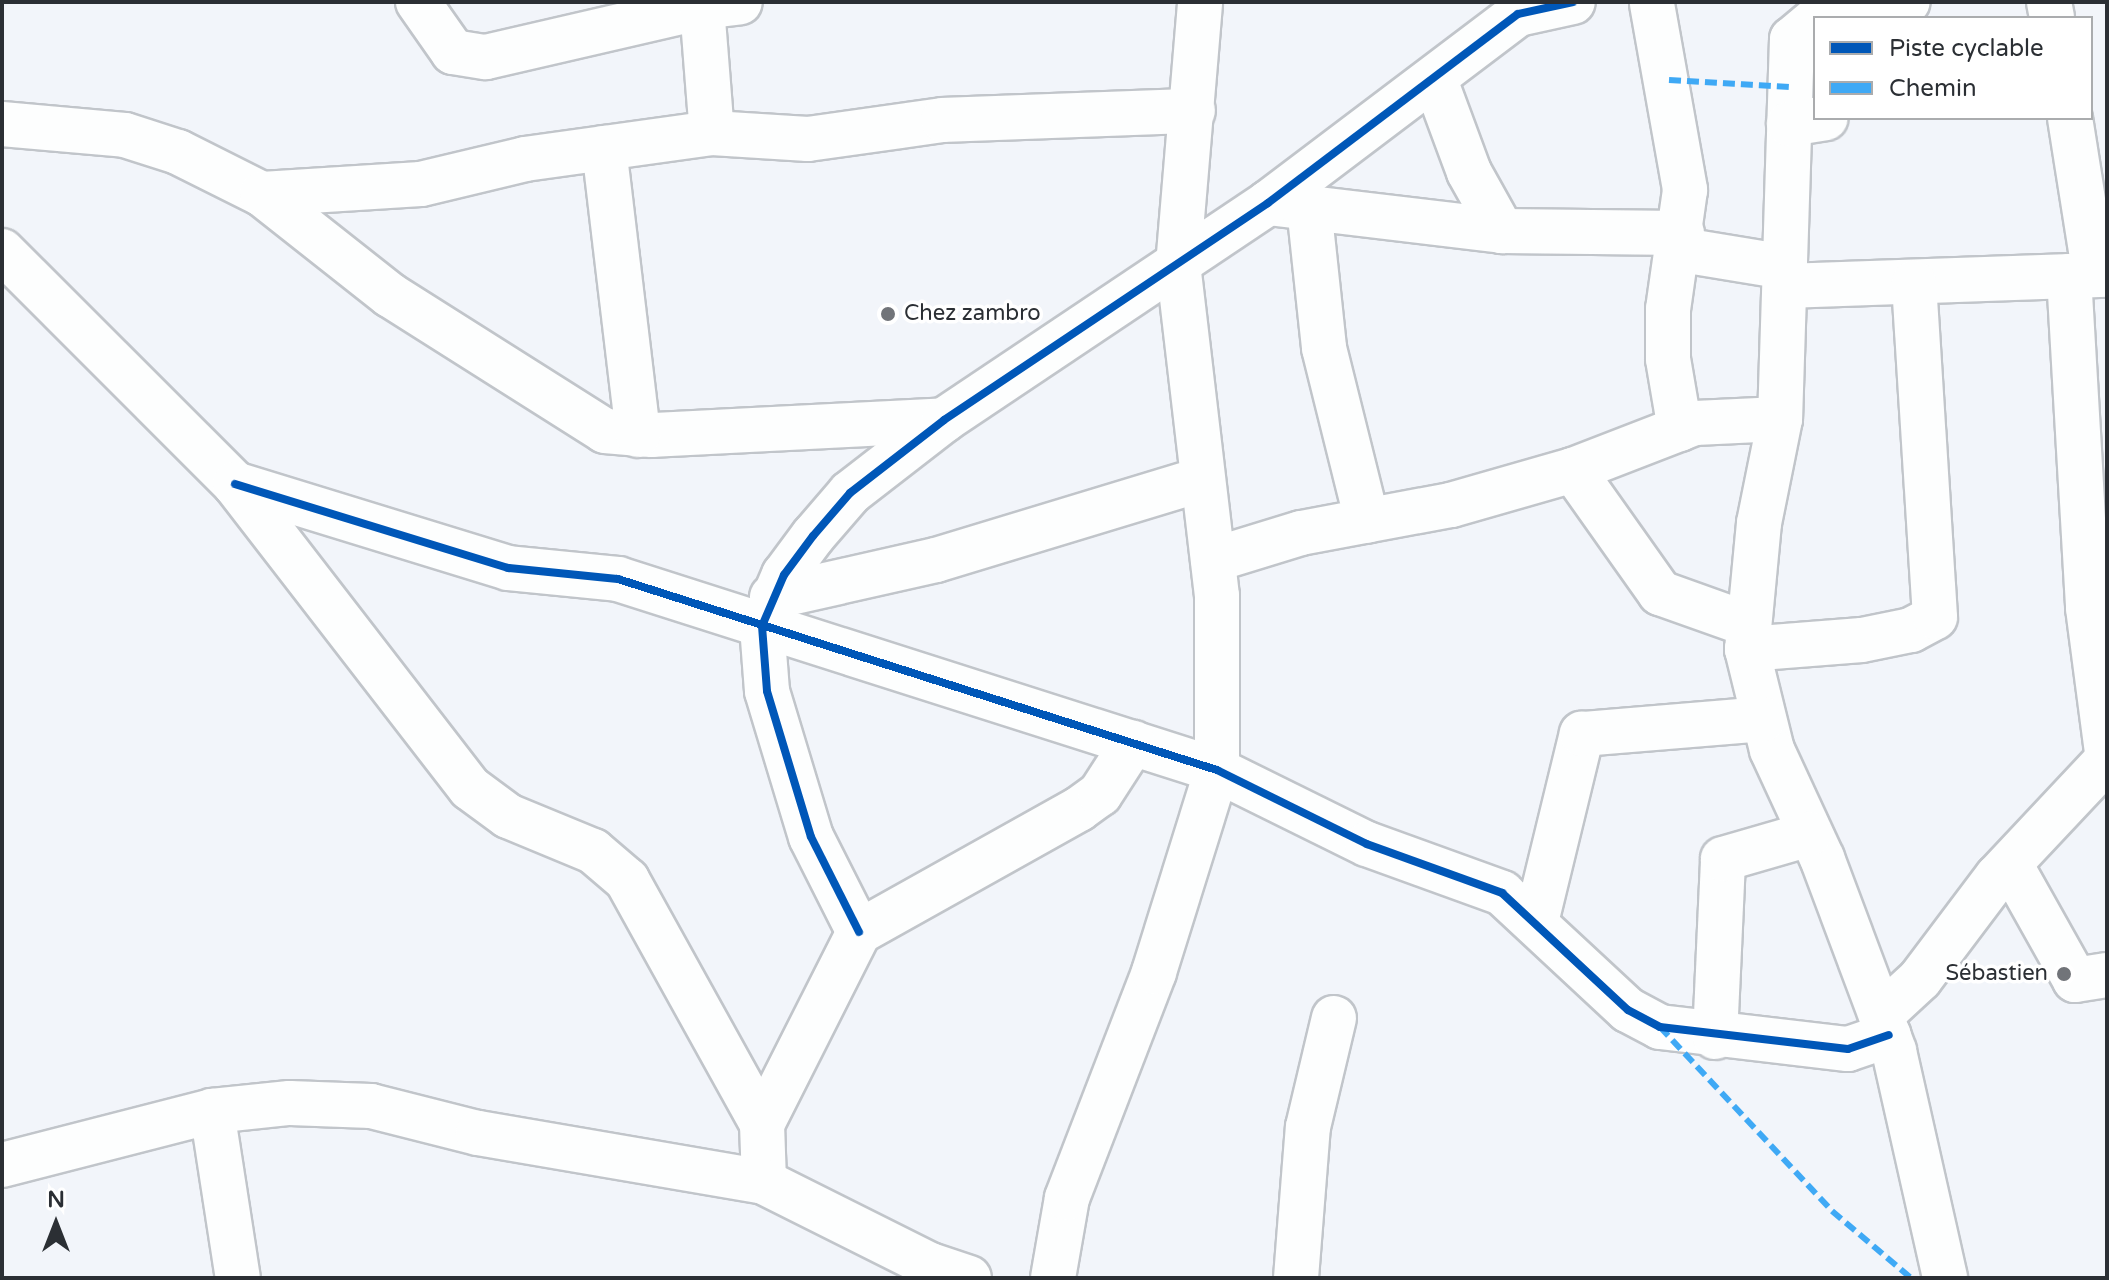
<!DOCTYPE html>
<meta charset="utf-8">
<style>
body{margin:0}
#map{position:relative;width:2109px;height:1280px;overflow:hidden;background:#f2f5fa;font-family:"Varela Round",sans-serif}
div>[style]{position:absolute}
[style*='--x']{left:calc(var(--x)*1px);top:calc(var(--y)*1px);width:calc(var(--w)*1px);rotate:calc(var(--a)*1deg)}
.roads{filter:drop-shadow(2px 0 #c1c5ca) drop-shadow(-2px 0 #c1c5ca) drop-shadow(0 2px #c1c5ca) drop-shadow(0 -2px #c1c5ca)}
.minor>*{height:44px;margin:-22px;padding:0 22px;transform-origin:22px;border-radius:22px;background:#fdfefe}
.quiet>*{height:6px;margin-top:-3px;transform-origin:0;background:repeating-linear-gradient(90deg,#3fa9f5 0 12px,transparent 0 18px)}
.cycleway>*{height:8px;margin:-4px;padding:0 4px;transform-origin:4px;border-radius:4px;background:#0057b8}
.dots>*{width:22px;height:22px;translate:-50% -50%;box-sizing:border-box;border:4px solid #fff;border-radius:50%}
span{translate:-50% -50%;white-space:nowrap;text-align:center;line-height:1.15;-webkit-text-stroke:7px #fff;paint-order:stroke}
.poi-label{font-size:22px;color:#2b2f34}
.left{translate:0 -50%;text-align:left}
.right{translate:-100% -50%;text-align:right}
.frame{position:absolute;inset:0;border:4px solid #2b2f34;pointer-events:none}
.legend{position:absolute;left:1813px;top:16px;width:280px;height:104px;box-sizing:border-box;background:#fff;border:2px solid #aaacae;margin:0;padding:10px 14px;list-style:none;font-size:24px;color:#2b2f34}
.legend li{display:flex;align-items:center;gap:16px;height:40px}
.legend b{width:40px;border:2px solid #aaacae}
.north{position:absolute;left:16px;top:1184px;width:80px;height:80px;-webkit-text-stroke:6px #fff;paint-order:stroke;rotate:0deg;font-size:22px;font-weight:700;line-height:32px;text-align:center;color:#2b2f34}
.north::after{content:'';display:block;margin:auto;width:28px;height:36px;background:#2b2f34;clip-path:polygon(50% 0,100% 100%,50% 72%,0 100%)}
</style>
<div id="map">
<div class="roads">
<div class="minor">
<i style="--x:418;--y:2;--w:61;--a:55"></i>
<i style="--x:453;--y:52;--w:33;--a:9"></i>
<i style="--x:486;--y:57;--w:222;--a:-13"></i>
<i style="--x:702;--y:7;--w:126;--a:85.5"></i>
<i style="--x:2049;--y:2;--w:16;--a:79"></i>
<i style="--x:1652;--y:4;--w:189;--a:79.9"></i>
<i style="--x:1685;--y:190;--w:120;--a:98.1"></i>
<i style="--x:1668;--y:309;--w:50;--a:90"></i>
<i style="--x:1668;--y:359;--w:71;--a:80.3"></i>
<i style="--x:702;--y:7;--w:38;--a:-7"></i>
<i style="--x:1820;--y:18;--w:89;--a:-10.3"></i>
<i style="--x:1815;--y:20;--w:30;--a:140"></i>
<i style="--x:1792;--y:39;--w:380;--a:91.8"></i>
<i style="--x:1780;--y:419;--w:106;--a:101.4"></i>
<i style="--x:1759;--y:523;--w:127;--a:95.4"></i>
<i style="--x:1747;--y:649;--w:104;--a:76.1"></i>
<i style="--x:1772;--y:750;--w:119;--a:65.2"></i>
<i style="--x:1822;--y:858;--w:206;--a:69.5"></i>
<i style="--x:1894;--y:1051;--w:233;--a:77.3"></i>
<i style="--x:1435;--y:80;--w:98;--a:69.7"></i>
<i style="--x:1469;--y:172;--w:68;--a:60.8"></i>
<i style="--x:2070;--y:118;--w:159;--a:81"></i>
<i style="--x:2;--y:124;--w:123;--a:5.1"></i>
<i style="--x:125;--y:135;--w:56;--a:17.8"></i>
<i style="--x:178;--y:152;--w:94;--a:26.6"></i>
<i style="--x:262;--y:194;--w:163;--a:38.3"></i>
<i style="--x:390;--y:295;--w:254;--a:32.3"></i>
<i style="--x:605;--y:431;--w:47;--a:4.9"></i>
<i style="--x:652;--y:435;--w:292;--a:-2.9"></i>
<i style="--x:1789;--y:124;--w:37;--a:-9"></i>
<i style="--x:604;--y:148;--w:289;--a:83.2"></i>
<i style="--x:262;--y:194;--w:159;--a:-3.6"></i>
<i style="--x:421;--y:184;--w:107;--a:-13.5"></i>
<i style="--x:525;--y:159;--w:189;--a:-7.9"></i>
<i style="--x:712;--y:133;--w:96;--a:3.6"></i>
<i style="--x:808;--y:139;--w:136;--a:-8"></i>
<i style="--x:943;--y:120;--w:250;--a:-2.1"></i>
<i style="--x:1268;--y:203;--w:236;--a:6.8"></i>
<i style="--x:1502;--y:231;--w:180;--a:0.6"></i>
<i style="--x:1309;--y:207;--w:142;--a:83.9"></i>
<i style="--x:1324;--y:348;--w:178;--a:76"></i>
<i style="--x:1676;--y:249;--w:111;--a:9.3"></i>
<i style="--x:2;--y:251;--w:330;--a:45"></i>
<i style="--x:235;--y:484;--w:384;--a:52.3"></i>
<i style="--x:470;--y:788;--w:47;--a:36.4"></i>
<i style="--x:508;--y:816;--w:92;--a:22.4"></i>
<i style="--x:593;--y:851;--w:45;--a:40.5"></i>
<i style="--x:627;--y:880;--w:279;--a:61"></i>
<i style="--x:762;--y:1124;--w:58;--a:88"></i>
<i style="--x:2069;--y:276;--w:333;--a:86.7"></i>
<i style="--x:2088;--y:608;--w:146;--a:82.5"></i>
<i style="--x:1785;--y:286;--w:322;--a:-2"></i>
<i style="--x:1573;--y:470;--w:151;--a:54.7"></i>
<i style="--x:1660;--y:593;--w:92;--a:19.6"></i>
<i style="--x:235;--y:484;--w:286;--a:17.1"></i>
<i style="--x:508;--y:568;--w:111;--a:5.7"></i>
<i style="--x:618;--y:579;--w:629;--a:17.69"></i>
<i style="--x:1217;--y:770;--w:167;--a:26.3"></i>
<i style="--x:1367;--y:844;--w:144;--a:19.9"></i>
<i style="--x:1502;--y:893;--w:172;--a:42.9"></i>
<i style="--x:1628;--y:1010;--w:36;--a:28"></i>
<i style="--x:1660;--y:1027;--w:189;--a:6.7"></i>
<i style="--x:1848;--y:1049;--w:43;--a:-18.9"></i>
<i style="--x:1213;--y:560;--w:92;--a:-17.1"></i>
<i style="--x:1301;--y:533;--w:153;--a:-10.6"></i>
<i style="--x:1451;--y:505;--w:127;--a:-16"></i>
<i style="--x:1573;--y:470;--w:131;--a:-21.1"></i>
<i style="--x:1695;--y:423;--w:85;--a:-2.7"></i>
<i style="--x:772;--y:597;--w:168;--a:-12.7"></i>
<i style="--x:936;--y:560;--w:278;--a:-16.9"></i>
<i style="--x:1747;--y:649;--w:115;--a:-4.5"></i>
<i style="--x:1862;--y:640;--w:50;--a:-11.5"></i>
<i style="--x:1911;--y:630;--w:27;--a:-28"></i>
<i style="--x:1935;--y:617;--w:335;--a:-93.6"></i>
<i style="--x:2010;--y:864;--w:133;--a:60.7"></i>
<i style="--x:2075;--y:980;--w:32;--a:-9"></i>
<i style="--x:1536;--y:922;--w:194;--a:-76.3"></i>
<i style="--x:1582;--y:734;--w:182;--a:-4.7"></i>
<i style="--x:859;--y:932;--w:106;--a:-116.8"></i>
<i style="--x:811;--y:837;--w:152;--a:-106.8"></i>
<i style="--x:767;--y:691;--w:65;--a:-94.4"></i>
<i style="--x:762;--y:626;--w:56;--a:-66.7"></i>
<i style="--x:784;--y:575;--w:49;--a:-53.4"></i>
<i style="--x:813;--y:536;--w:57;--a:-49.3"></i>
<i style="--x:850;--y:493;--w:119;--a:-37.8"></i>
<i style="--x:944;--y:420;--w:390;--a:-33.8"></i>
<i style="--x:1268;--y:203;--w:313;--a:-37.1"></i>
<i style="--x:1518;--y:14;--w:56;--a:-12.3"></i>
<i style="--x:1881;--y:1015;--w:53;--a:-42.7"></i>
<i style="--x:1920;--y:979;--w:128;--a:-53"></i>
<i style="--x:1997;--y:877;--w:161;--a:-46.8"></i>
<i style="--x:1715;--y:1037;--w:178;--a:-87.4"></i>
<i style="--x:1723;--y:859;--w:90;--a:-16.2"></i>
<i style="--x:212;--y:1111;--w:169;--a:81.2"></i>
<i style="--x:762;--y:1124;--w:215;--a:-63.2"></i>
<i style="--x:859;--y:932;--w:252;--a:-29.2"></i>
<i style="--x:1079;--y:809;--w:26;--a:-36"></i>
<i style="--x:1100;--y:794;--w:61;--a:-57.1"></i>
<i style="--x:2;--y:1165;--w:217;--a:-14.4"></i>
<i style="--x:212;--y:1111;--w:78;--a:-5.9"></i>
<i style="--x:290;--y:1103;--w:81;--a:2.1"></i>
<i style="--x:371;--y:1106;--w:110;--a:14.2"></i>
<i style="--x:478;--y:1133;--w:290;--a:9.7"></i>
<i style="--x:764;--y:1182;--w:186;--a:26.6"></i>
<i style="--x:930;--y:1265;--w:41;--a:18.4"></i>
<i style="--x:1053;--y:1278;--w:81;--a:-80.1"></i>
<i style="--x:1067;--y:1198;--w:242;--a:-68.9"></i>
<i style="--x:1154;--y:972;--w:212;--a:-72.7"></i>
<i style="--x:1217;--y:770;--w:174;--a:-90"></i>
<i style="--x:1217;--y:596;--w:332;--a:-96.7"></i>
<i style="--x:1178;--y:266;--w:265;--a:-85.2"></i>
<i style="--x:1296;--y:1278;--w:151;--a:-85.5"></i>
<i style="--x:1308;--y:1127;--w:112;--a:-76.6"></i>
</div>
</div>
<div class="quiet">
<i style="--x:1669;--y:80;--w:121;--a:3.3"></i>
<i style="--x:1660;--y:1027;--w:252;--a:46.9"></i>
<i style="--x:1832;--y:1211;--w:104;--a:40.3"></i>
</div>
<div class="cycleway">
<i style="--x:235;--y:484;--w:286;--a:17.1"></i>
<i style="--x:508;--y:568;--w:111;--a:5.7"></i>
<i style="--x:618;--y:579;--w:629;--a:17.69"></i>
<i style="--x:1217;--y:770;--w:167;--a:26.3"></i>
<i style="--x:1367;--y:844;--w:144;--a:19.9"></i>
<i style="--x:1502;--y:893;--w:172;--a:42.9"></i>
<i style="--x:1628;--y:1010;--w:36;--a:28"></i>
<i style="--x:1660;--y:1027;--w:189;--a:6.7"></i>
<i style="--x:1848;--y:1049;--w:43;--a:-18.9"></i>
<i style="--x:859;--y:932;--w:106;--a:-116.8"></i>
<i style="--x:811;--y:837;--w:152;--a:-106.8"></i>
<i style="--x:767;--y:691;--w:65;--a:-94.4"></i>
<i style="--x:762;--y:626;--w:56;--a:-66.7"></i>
<i style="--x:784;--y:575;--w:49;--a:-53.4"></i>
<i style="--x:813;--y:536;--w:57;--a:-49.3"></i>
<i style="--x:850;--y:493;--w:119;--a:-37.8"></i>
<i style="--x:944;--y:420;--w:390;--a:-33.8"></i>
<i style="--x:1268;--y:203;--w:313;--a:-37.1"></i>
<i style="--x:1518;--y:14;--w:56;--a:-12.3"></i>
</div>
<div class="dots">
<i style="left:888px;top:314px;background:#717479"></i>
<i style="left:2064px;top:974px;background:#717479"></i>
</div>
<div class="poi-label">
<span class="left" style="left:904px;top:314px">Chez zambro</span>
<span class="right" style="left:2048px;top:974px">Sébastien</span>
</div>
<div class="frame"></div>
<ul class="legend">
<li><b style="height:10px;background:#0057b8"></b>Piste cyclable</li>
<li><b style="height:10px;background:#3fa9f5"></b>Chemin</li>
</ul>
<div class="north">N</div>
</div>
